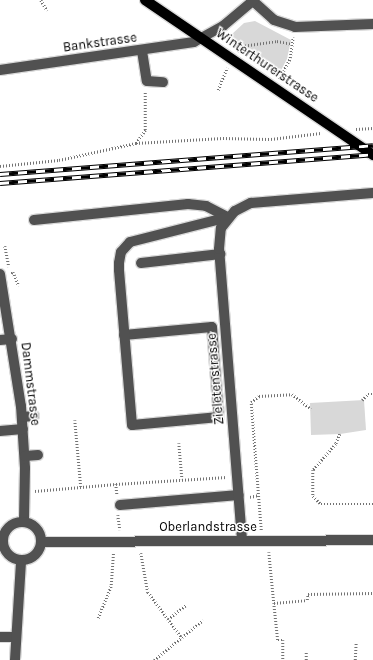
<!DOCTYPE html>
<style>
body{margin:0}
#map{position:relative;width:373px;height:660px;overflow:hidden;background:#fff;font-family:Karla,sans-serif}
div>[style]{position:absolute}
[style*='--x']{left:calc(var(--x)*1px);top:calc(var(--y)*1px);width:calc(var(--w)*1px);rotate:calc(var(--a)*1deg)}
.green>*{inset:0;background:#d8d8d8}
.path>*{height:2.5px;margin-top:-1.25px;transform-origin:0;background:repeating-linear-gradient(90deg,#737373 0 1px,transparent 0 3px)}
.roads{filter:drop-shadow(1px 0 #dbdbdb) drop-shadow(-1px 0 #dbdbdb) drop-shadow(0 1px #dbdbdb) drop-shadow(0 -1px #dbdbdb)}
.minor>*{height:10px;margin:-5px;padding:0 5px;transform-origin:5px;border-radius:5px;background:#515151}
.minor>.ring{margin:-5px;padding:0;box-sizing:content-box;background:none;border:10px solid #515151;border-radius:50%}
.major>*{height:10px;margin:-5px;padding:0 5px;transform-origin:5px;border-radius:5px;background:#000}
.rail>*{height:4.5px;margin-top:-2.25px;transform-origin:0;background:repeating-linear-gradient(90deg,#fff 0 9px,#000 0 18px);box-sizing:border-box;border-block:1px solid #000}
span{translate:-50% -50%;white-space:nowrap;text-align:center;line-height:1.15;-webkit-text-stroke:3px #fff;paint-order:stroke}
.street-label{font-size:13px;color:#000}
</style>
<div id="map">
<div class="green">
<i style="clip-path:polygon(255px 21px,291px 40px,287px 59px,279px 74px,232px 44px,231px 35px,244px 23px)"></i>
<i style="clip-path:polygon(364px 400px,366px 430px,340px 434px,311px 435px,310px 403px)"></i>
</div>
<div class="path">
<i style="--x:41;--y:0;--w:12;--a:59"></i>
<i style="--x:237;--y:51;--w:7;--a:-45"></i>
<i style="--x:242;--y:46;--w:35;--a:-8"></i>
<i style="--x:277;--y:41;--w:15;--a:11"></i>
<i style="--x:279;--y:79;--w:24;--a:-62"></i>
<i style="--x:290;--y:58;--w:21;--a:-82"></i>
<i style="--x:218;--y:90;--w:24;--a:-68"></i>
<i style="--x:356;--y:129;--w:17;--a:-3"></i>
<i style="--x:136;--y:143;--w:16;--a:-55"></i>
<i style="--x:145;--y:130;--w:39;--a:-90"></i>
<i style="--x:0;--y:166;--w:59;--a:-5.8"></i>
<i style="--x:59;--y:160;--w:79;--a:-12.4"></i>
<i style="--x:136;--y:143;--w:87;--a:-3.3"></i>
<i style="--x:223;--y:138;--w:48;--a:1.2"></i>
<i style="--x:271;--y:139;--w:50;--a:-6.8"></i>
<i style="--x:5;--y:246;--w:21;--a:79"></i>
<i style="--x:11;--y:273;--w:2;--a:-27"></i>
<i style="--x:13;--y:272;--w:15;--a:67"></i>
<i style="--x:362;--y:400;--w:8;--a:-45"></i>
<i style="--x:368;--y:394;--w:5;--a:0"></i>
<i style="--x:75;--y:420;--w:67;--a:84.9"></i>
<i style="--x:340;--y:434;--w:11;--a:112"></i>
<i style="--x:336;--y:444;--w:35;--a:131"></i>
<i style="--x:313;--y:470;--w:26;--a:90"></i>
<i style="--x:313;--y:496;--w:11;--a:45"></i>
<i style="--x:321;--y:504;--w:52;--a:0"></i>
<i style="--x:179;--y:443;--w:36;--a:85"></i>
<i style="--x:116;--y:484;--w:111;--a:-3.6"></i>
<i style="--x:35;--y:491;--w:81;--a:-4.9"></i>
<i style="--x:116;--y:484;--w:10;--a:84"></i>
<i style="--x:250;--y:497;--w:9;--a:-13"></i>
<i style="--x:118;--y:515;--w:15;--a:82"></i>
<i style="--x:261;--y:530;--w:128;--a:-94.5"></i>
<i style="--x:251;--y:402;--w:10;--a:-37"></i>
<i style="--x:259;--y:396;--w:33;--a:-3"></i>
<i style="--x:292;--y:394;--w:24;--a:38"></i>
<i style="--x:269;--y:552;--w:51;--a:84.4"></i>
<i style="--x:274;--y:603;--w:33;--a:-5"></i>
<i style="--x:307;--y:600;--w:6;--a:-81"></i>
<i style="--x:308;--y:594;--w:65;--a:-0.9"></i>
<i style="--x:141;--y:553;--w:40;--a:80"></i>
<i style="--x:148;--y:592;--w:57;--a:53.5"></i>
<i style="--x:274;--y:603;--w:37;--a:84"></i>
<i style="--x:278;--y:640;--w:5;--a:0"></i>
<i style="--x:283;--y:640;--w:20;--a:90"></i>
<i style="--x:98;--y:618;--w:35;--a:-68"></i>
<i style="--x:111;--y:585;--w:32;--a:-86"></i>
<i style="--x:168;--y:619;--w:23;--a:-38"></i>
<i style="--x:154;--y:660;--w:63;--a:-39.2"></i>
<i style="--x:306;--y:660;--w:9;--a:-90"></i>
<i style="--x:355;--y:660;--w:17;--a:-87"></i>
</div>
<div class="roads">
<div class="minor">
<i style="--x:253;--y:1;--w:28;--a:42"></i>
<i style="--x:274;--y:20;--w:22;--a:18"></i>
<i style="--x:295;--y:27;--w:78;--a:-2.2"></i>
<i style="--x:142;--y:51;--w:30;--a:81"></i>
<i style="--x:147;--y:81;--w:16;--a:4"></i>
<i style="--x:0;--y:70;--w:196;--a:-8.2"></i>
<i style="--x:194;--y:42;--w:33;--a:-29"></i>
<i style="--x:223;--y:26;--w:40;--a:-40"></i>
<i style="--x:34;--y:220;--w:155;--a:-5.9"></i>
<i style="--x:188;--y:204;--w:18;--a:6"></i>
<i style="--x:206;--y:206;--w:25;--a:27"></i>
<i style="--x:141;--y:263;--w:80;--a:-6.5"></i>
<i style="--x:0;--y:274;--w:134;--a:81"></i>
<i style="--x:21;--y:406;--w:62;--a:86.3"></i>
<i style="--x:25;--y:468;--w:54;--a:91.1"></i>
<i style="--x:124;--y:335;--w:88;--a:-5.2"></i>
<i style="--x:212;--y:327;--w:90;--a:85.6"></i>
<i style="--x:219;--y:417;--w:87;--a:174.7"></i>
<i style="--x:132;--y:425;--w:156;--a:-94.8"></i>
<i style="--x:119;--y:270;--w:7;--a:-90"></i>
<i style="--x:119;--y:263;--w:11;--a:-80"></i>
<i style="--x:121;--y:252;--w:13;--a:-48"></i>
<i style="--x:130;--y:242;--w:101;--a:-14.3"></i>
<i style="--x:0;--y:340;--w:12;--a:-5"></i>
<i style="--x:22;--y:417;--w:12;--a:-5"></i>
<i style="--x:0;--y:431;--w:23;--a:-5"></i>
<i style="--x:25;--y:456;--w:13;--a:-4"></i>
<i style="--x:120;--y:505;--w:119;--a:-4.8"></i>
<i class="ring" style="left:3px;top:522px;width:28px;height:28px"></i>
<i style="--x:242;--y:540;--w:292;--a:-94.5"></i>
<i style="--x:219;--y:249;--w:21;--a:-85"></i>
<i style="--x:221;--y:228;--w:22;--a:-51"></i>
<i style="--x:235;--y:211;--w:18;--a:-27"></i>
<i style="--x:251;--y:203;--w:122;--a:-4.7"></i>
<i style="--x:42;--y:542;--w:331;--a:-0.3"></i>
<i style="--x:0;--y:637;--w:16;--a:0"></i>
<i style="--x:15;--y:660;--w:99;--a:-86.5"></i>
</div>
<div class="major">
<i style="--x:145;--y:0;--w:276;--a:34.2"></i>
</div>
</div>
<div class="rail">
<i style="--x:0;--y:174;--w:374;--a:-4.4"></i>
<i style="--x:0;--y:183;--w:374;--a:-4.4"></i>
</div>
<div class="street-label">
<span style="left:100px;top:43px;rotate:-8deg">Bankstrasse</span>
<span style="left:267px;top:66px;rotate:34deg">Winterthurerstrasse</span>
<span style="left:216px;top:379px;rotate:-95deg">Zieletenstrasse</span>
<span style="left:30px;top:384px;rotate:83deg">Dammstrasse</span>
<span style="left:208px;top:527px">Oberlandstrasse</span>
</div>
</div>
